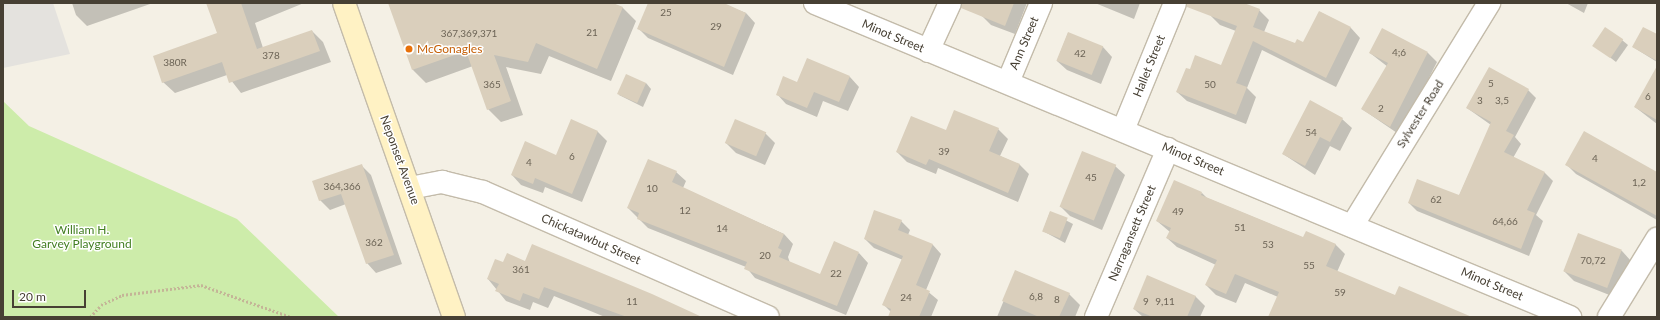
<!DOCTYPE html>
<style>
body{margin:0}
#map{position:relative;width:1660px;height:320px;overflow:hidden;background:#f4f0e5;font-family:Lato,sans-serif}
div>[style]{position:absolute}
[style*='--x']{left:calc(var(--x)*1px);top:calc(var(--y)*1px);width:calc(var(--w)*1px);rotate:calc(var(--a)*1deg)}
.green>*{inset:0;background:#cdecaa}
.parking>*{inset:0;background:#e4e2de}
.shadow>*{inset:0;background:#0003}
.building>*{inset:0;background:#dacfbc;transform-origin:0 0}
.path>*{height:2.5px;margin-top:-1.25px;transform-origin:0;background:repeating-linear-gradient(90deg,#c4b597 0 2px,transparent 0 4px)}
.roads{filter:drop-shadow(1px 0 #c3bbaa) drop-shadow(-1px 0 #c3bbaa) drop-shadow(0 1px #c3bbaa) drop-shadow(0 -1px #c3bbaa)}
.minor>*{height:22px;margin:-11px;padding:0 11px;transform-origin:11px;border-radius:11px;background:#fff}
.secondary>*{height:22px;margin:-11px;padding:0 11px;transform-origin:11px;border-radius:11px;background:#fff2c4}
.dots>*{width:11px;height:11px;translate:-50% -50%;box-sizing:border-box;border:2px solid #fff;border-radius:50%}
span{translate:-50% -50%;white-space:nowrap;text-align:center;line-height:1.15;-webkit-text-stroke:3px #fff;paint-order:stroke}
.number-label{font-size:10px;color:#6c6456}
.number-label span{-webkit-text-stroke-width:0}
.street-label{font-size:12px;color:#474034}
.food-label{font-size:12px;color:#c56008}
.left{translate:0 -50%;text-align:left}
.park-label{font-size:12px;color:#427e22}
.frame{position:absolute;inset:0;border:4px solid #474034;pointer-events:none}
.scale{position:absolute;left:12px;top:290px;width:74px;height:18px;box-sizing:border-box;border:2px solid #474034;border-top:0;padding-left:5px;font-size:12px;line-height:14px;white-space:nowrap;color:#474034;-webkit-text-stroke:3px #fff;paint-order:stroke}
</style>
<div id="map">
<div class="green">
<i style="clip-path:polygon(3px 101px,29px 126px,237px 219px,339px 317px,3px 317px)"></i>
</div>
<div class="parking">
<i style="clip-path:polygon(3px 3px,53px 3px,70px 54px,3px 68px)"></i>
</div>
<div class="shadow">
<i style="clip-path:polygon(72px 3px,153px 3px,87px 26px,76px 15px)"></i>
<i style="clip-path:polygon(207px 3px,304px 3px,255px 23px,263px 48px,312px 31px,323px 42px,331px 62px,241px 93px,227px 75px,175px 93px,163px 82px,218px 34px)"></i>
<i style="clip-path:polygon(389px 3px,610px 3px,623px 8px,636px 21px,611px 81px,549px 56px,541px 74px,506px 67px,523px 115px,501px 122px,488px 109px,473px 66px,426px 83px,413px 70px)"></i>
<i style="clip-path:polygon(649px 3px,721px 3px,746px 13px,755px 23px,733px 75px,648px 38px,638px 28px)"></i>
<i style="clip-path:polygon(986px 3px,1027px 3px,1015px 34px,991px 25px,981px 15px)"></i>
<i style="clip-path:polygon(1095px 3px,1140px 3px,1134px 19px)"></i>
<i style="clip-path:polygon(1216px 3px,1241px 3px,1259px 10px,1269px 20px,1264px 32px,1296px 44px,1304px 43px,1320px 12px,1351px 28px,1360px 38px,1336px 87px,1262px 50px,1247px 88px,1256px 97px,1246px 124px,1187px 101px,1177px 92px,1190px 71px,1222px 66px,1236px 31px,1220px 25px,1211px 16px)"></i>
<i style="clip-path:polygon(1566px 3px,1588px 3px,1584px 13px)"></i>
<i style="clip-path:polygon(1068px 33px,1103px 47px,1112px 57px,1101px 84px,1067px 70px,1057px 61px)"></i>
<i style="clip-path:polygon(1657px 36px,1657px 62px,1633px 47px)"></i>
<i style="clip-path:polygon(1622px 40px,1628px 45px,1616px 62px,1594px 45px)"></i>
<i style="clip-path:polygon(1370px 53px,1428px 53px,1437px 62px,1400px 135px,1362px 109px,1388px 67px)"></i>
<i style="clip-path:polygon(850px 77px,859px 87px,848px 111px,823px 101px,817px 117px,786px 104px,777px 94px,797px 83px)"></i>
<i style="clip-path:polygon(646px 83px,651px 89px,643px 107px,619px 95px)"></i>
<i style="clip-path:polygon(1657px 88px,1657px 124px,1635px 107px)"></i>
<i style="clip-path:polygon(1528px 90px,1536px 98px,1515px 137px,1521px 144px,1513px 158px,1545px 173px,1553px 181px,1536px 215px,1543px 221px,1529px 256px,1417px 211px,1409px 203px,1459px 196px,1491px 125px,1467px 108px)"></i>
<i style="clip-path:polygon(1342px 119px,1352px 128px,1340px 151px,1330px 146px,1315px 175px,1283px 154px)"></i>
<i style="clip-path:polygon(572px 121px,598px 132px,607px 141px,582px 202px,545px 187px,543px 193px,521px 185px,512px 175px,557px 156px)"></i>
<i style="clip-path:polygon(998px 129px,1008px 139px,1000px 156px,1020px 165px,1029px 174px,1018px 202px,938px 168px,936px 174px,907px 162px,897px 152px,946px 131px)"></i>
<i style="clip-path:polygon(765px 133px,775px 143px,765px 165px,736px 153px,726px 143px)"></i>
<i style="clip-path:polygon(1566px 164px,1657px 173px,1657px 220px,1576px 174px)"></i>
<i style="clip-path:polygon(361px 165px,371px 175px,402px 264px,376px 273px,367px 263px,346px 204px,330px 210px,320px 200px)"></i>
<i style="clip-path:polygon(1115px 166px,1125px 175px,1102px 230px,1070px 216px,1060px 206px)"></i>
<i style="clip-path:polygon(676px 172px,686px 181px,683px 188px,784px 234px,793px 244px,788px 257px,790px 263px,821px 276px,859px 253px,868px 263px,846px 315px,755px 278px,746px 267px,648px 228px,628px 208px)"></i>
<i style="clip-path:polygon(1202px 193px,1207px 198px,1304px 238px,1335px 244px,1345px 254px,1337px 272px,1448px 317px,1269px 317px,1278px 297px,1245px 283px,1236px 303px,1216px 295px,1206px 285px,1216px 265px,1177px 247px,1167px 238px,1170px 232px,1157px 221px)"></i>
<i style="clip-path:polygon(1050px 212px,1073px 224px,1065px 243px,1043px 231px)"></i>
<i style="clip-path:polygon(901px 221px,910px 230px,908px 235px,933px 245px,941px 254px,926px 290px,938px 300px,931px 317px,889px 317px,891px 312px,884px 305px,903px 260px,874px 248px,865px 239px)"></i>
<i style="clip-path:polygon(1579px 235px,1622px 251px,1631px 261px,1617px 298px,1574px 281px,1564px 271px)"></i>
<i style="clip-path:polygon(526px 262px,698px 317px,605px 317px,554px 296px,548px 308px,533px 302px,530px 310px,506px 301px,488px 279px,504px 263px)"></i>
<i style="clip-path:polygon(1016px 271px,1069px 294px,1080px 305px,1075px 317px,997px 317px)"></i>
<i style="clip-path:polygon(1195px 296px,1205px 306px,1200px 317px,1143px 317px,1134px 309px)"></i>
</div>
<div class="building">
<i style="clip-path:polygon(206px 3px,241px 3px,257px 49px,312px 30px,320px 51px,229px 83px,222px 62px,162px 83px,153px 56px,217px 33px)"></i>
<i style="clip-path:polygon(388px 3px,613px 3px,623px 7px,597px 69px,536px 43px,528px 62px,494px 55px,511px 101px,487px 110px,466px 51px,412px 70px)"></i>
<i style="clip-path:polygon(648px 3px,724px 3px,746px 13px,724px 67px,637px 29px)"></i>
<i style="clip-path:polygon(962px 3px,1014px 3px,1005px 26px,961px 8px)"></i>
<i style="clip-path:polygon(1187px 3px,1244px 3px,1260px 9px,1253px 27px,1295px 43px,1297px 39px,1303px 42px,1319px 11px,1351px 27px,1326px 78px,1253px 41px,1236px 83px,1247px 87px,1236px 115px,1176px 92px,1186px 68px,1190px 69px,1195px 55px,1221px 65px,1237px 26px,1187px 7px)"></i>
<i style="left:1605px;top:27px;width:22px;height:23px;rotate:34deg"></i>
<i style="clip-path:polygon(1643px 27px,1657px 34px,1657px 61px,1632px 47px)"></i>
<i style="clip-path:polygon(1382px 28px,1428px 52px,1390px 127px,1361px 109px,1388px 63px,1369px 53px)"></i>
<i style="left:1068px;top:32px;width:38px;height:31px;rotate:22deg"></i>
<i style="clip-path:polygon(807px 58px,850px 76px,839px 102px,814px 92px,807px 108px,776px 95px,783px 76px,797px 82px)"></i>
<i style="clip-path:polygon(1657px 66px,1657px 120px,1634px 107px)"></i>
<i style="clip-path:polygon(1489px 67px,1529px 89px,1506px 131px,1514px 135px,1504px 152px,1545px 172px,1527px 210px,1535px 213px,1521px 249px,1408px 203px,1417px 179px,1459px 195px,1491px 122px,1466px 108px)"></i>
<i style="left:626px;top:74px;width:22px;height:22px;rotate:24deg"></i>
<i style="clip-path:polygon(1310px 100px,1343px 118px,1330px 142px,1320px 137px,1305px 166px,1282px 154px)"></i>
<i style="clip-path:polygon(954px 110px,999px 128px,989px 151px,1020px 164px,1008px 193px,929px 159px,926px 165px,896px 152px,911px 116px,946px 130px)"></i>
<i style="clip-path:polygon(571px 119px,598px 131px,572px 194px,535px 178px,533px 184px,511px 175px,525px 141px,556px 155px)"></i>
<i style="left:735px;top:119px;width:34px;height:26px;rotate:23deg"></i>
<i style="clip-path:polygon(1584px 131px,1657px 172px,1657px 216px,1565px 165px)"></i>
<i style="left:1082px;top:151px;width:37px;height:60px;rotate:22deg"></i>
<i style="clip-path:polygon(648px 159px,677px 171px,672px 182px,784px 234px,778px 248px,782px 250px,779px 257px,820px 274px,834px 241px,859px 252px,837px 306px,744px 269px,747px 262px,637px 219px,639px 213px,627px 208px)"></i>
<i style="clip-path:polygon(362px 164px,394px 255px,366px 264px,341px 194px,319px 201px,312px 181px)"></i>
<i style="clip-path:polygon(1174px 180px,1202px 192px,1201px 195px,1303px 237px,1306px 231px,1336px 244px,1326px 266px,1395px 295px,1399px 286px,1472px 317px,1268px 317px,1279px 292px,1235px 274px,1226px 294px,1205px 285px,1217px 260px,1166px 238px,1171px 228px,1156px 221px)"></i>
<i style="clip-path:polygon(874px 210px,902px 220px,898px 230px,933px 244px,916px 285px,930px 291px,919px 317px,888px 317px,891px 309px,882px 305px,903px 256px,864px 239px)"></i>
<i style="left:1050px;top:211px;width:19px;height:22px;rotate:21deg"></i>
<i style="left:1578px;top:233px;width:47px;height:41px;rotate:21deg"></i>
<i style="clip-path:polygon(532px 244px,652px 294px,702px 317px,627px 317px,544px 287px,539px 299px,523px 293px,520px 301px,495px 291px,499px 284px,487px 279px,495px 259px,503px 262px,507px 253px,525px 261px)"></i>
<i style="clip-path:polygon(1015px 270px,1070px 293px,1059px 317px,1039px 317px,1002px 301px)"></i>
<i style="clip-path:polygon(1147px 275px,1196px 296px,1187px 317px,1153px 317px,1133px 309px)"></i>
</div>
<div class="path">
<i style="--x:90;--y:317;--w:16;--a:-47"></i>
<i style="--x:101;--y:305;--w:23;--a:-25"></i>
<i style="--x:122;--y:295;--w:80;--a:-7.2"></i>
<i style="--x:201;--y:285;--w:96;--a:19.6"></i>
</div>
<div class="roads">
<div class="minor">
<i style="--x:815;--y:3;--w:818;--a:22.58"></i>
<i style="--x:928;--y:51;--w:53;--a:-65.4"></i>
<i style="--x:1008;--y:82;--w:86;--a:-67.3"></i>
<i style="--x:1123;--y:130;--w:137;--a:-67.7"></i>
<i style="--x:410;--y:188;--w:33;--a:-11"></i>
<i style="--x:442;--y:182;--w:42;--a:13.7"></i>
<i style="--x:483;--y:192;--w:311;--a:23.7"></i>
<i style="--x:1352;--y:226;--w:262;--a:-58.4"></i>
<i style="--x:1096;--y:317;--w:183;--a:-66.8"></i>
<i style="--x:1609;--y:317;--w:92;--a:-58.4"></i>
</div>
<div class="secondary">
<i style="--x:344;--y:3;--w:333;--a:70.7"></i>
</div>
</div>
<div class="dots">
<i style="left:409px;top:49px;background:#e8710a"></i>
</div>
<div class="number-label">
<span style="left:666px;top:13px">25</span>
<span style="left:716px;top:27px">29</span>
<span style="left:592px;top:33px">21</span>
<span style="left:469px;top:34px">367,369,371</span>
<span style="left:1399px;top:53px">4;6</span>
<span style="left:1080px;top:54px">42</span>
<span style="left:271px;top:56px">378</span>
<span style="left:175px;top:63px">380R</span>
<span style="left:1491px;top:84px">5</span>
<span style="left:492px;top:85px">365</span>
<span style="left:1210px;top:85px">50</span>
<span style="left:1648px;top:97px">6</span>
<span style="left:1480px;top:101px">3</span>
<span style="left:1502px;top:101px">3,5</span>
<span style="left:1381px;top:109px">2</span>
<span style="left:1311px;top:133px">54</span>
<span style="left:944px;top:152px">39</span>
<span style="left:572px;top:157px">6</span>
<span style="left:1595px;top:159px">4</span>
<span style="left:529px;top:163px">4</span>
<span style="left:1091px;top:178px">45</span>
<span style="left:1639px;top:183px">1,2</span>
<span style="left:342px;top:187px">364,366</span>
<span style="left:652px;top:189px">10</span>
<span style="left:1436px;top:200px">62</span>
<span style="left:685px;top:211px">12</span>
<span style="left:1178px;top:212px">49</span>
<span style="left:1505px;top:222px">64,66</span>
<span style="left:1240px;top:228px">51</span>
<span style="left:722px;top:229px">14</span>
<span style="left:374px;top:243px">362</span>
<span style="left:1268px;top:245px">53</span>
<span style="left:765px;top:256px">20</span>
<span style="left:1593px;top:261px">70,72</span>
<span style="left:1309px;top:266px">55</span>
<span style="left:521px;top:270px">361</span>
<span style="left:836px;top:274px">22</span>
<span style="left:1340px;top:293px">59</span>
<span style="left:1036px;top:297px">6,8</span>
<span style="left:906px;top:298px">24</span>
<span style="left:1057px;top:300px">8</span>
<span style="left:632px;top:302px">11</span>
<span style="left:1146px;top:302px">9</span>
<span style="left:1165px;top:302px">9,11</span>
</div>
<div class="street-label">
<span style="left:893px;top:36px;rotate:23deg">Minot Street</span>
<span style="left:1024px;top:43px;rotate:-67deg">Ann Street</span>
<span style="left:1149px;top:66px;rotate:-68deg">Hallet Street</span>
<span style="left:1420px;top:114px;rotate:-58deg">Sylvester Road</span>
<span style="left:1193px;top:159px;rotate:23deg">Minot Street</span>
<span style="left:400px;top:160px;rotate:70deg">Neponset Avenue</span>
<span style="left:1132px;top:233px;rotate:-67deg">Narragansett Street</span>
<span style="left:591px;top:239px;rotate:24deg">Chickatawbut Street</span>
<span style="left:1492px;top:284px;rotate:23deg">Minot Street</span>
</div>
<div class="food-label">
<span class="left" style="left:417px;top:49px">McGonagles</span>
</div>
<div class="park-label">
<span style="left:82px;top:237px">William H.<br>Garvey Playground</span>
</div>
<div class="frame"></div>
<div class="scale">20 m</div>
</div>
